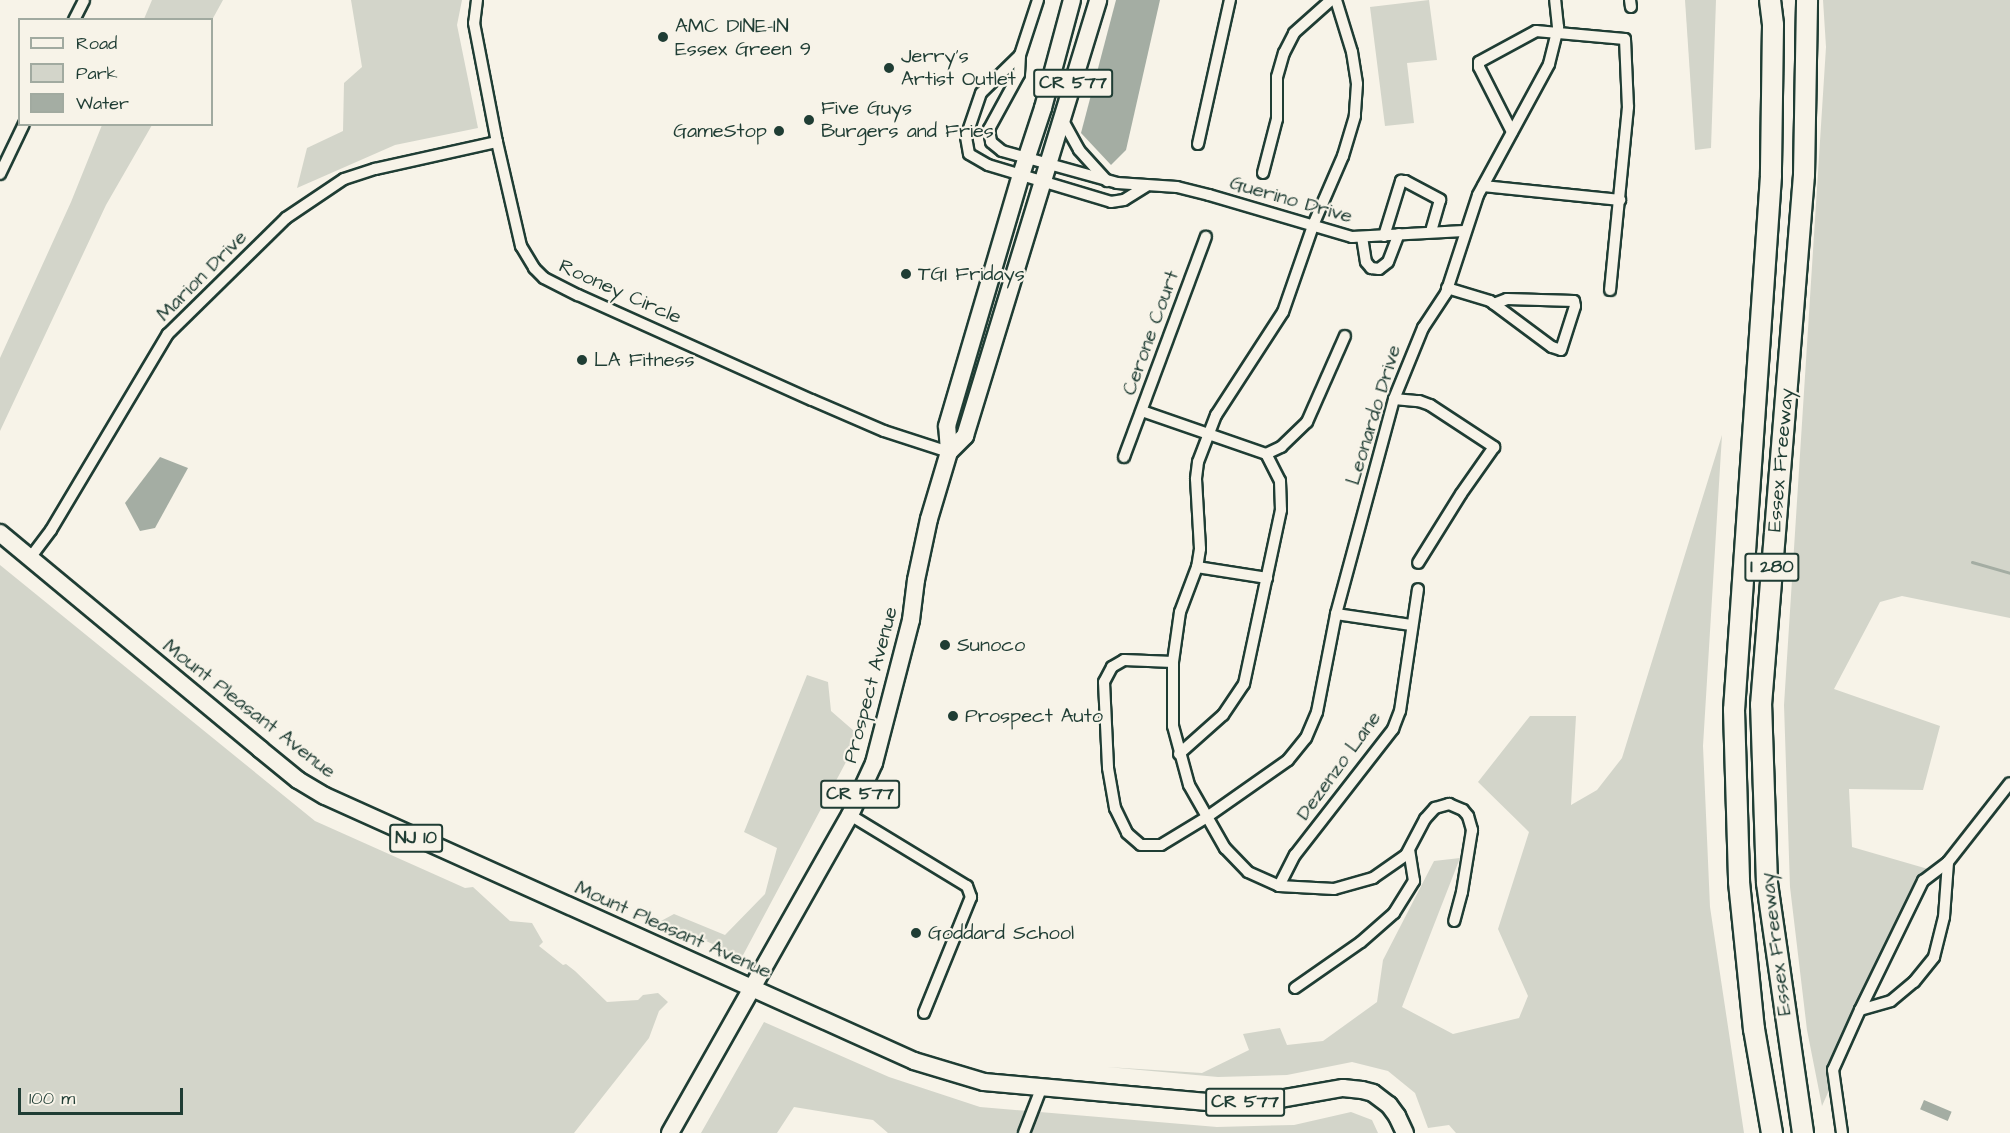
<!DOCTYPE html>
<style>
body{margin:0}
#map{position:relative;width:2010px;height:1133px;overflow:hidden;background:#f7f3e8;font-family:"Architects Daughter",sans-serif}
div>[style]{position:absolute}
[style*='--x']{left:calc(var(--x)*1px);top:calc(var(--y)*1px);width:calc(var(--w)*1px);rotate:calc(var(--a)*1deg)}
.green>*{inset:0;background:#d3d5ca}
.water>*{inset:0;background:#a4ada3;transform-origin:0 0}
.stream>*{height:3px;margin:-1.5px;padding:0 1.5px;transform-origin:1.5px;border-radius:1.5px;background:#a4ada3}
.roads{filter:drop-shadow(2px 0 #1f3d34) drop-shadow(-2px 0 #1f3d34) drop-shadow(0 2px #1f3d34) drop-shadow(0 -2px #1f3d34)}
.minor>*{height:10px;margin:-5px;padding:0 5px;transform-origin:5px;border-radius:5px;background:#f7f3e8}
.primary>*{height:16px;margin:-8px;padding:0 8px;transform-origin:8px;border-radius:8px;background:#f7f3e8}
.motorway>*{height:20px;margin:-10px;padding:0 10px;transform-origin:10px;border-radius:10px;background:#f7f3e8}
.dots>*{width:16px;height:16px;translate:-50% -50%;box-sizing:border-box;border:3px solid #f7f3e8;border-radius:50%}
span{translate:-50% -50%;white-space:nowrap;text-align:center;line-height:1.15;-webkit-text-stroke:4.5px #f7f3e8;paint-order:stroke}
.shield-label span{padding:2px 4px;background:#f7f3e8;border:2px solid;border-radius:4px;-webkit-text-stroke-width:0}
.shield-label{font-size:18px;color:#1f3d34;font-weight:700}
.poi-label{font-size:20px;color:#1f3d34}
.left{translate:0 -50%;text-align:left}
.right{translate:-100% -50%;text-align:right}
.street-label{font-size:20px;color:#1f3d34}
.legend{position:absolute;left:18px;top:18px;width:195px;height:108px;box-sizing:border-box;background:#f7f3e8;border:2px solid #a1aaa0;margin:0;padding:8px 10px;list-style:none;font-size:18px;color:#1f3d34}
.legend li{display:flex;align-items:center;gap:12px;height:30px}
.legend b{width:30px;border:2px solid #a1aaa0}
.scale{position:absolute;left:18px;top:1088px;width:165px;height:27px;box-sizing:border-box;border:3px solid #1f3d34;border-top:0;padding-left:8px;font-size:18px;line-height:21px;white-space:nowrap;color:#1f3d34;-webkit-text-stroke:4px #f7f3e8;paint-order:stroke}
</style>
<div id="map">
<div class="green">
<i style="clip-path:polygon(152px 0,223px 0,212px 20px,144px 19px)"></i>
<i style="clip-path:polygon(351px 0,462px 0,457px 25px,478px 128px,395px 145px,297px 188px,307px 148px,343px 131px,344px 83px,362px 67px)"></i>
<i style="clip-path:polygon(1429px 0,1437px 60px,1407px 63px,1414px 123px,1385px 126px,1370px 7px)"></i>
<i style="clip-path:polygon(1685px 0,1716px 0,1711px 148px,1695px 150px)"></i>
<i style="clip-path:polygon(1823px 0,2010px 0,2010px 618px,1902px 596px,1880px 602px,1834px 689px,1940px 726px,1923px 790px,1849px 789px,1852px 847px,1928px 869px,1822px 1106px,1807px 1030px,1790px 887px,1784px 705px,1826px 47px)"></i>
<i style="clip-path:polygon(102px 125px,152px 125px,106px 205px,0 431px,0 358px,71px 202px)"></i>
<i style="clip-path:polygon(1722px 435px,1703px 746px,1710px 907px,1744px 1133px,1456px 1133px,1449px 1125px,1428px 1128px,1415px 1093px,1388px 1071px,1352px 1062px,1287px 1075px,1218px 1077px,1107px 1067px,1202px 1073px,1249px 1050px,1243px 1034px,1280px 1028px,1287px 1045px,1323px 1041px,1377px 1002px,1383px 960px,1434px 861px,1460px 858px,1402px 1007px,1453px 1034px,1519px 1018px,1528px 996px,1498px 929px,1529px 832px,1478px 782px,1530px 716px,1576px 716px,1571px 805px,1597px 790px,1622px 758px)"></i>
<i style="clip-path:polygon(0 565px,315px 821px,465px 888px,473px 887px,510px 921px,532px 923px,543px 942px,539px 946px,563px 965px,566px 964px,575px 971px,607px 1002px,638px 1000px,643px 995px,658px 993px,668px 1002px,659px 1011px,649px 1038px,574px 1133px,0 1133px)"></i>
<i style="clip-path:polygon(807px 675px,828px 682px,831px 711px,854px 731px,846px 762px,742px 957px,661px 921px,674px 914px,725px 935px,765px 894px,777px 848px,744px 832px)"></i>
<i style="clip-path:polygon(764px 1022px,889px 1077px,980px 1107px,1217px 1127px,1294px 1125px,1351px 1112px,1372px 1120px,1378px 1133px,888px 1133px,873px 1120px,794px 1107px,777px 1133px,701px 1133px)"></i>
</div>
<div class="water">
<i style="clip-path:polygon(1116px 0,1160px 0,1126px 150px,1111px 165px,1081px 133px)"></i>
<i style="clip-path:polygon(160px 457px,188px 468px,155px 528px,140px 531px,125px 503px)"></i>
<i style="left:1924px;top:1100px;width:30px;height:10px;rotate:23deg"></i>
</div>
<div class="stream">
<i style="--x:1972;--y:562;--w:40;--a:16"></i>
</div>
<div class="roads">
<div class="minor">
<i style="--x:477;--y:0;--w:23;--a:97"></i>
<i style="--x:474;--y:23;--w:121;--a:79.1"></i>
<i style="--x:497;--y:142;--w:107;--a:77"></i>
<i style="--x:521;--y:246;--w:26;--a:59"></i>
<i style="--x:534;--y:268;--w:14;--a:45"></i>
<i style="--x:544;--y:278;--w:38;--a:27"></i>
<i style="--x:578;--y:295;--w:256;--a:24.2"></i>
<i style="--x:812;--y:400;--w:78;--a:23.3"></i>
<i style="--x:884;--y:431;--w:68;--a:17.9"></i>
<i style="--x:1038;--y:0;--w:58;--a:108.1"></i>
<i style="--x:1020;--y:55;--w:19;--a:93"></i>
<i style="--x:1019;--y:74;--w:63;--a:118.6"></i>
<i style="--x:989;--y:129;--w:13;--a:81"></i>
<i style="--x:991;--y:142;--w:14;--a:39"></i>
<i style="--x:1002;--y:151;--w:119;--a:15.5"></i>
<i style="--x:1117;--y:183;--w:60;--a:3.8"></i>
<i style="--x:1177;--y:187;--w:33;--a:14"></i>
<i style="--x:1209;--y:195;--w:149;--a:16.4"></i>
<i style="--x:1352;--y:237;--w:112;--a:-3.1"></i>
<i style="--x:1336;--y:0;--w:54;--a:72.9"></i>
<i style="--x:1352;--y:52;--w:32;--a:81"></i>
<i style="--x:1357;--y:84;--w:32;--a:94"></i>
<i style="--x:1355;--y:116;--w:42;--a:106.7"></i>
<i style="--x:1343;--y:156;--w:73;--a:113.4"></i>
<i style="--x:1314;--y:223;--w:94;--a:109.2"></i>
<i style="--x:1283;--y:312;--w:123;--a:123"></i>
<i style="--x:1216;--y:415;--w:50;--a:111"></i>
<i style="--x:1198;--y:462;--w:17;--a:97"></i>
<i style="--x:1196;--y:479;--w:70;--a:86.7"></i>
<i style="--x:1200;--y:549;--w:18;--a:99"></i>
<i style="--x:1197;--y:567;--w:48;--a:110.7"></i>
<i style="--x:1180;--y:612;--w:50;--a:98"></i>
<i style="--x:1173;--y:662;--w:64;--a:90"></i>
<i style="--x:1173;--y:726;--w:61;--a:74.8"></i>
<i style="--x:1189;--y:785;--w:73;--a:60.3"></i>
<i style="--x:1225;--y:848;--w:33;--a:46"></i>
<i style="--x:1248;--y:872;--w:34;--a:24"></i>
<i style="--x:1279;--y:886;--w:55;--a:3.1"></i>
<i style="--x:1334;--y:889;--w:41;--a:-15.8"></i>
<i style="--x:1373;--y:878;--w:40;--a:-34.9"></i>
<i style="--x:1406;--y:855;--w:41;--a:-62.2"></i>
<i style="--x:1425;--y:819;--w:15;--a:-48"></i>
<i style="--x:1435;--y:808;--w:15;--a:-16"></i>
<i style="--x:1449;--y:804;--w:15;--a:23"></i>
<i style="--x:1463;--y:810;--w:8;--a:50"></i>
<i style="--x:1468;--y:816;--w:15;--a:74"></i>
<i style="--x:1472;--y:830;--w:63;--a:99.2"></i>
<i style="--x:1462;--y:892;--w:30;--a:105"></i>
<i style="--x:1630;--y:0;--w:7;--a:82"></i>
<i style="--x:74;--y:20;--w:22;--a:-63"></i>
<i style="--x:1020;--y:55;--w:54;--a:135.7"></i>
<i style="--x:981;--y:93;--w:46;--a:108.8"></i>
<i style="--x:966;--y:137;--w:17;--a:80"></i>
<i style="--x:969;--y:154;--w:22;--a:30"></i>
<i style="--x:988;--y:165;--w:128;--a:16.7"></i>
<i style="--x:1111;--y:202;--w:13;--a:-9"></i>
<i style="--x:1124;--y:200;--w:26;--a:-32"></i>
<i style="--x:1062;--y:119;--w:35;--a:61"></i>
<i style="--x:1079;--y:150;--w:42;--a:47.9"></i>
<i style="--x:1512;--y:132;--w:73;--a:-116.9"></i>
<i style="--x:1479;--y:67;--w:5;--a:-90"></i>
<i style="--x:1479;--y:62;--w:65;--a:-28.5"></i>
<i style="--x:1536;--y:31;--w:89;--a:5.1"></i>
<i style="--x:1625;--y:39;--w:68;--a:87.5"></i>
<i style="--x:1628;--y:107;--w:184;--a:95.6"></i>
<i style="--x:1198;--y:144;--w:148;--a:-77.5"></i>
<i style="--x:1263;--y:173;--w:56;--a:-75.5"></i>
<i style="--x:1277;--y:119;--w:42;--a:-90"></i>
<i style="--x:1277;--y:77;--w:25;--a:-74"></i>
<i style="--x:1284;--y:53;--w:22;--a:-63"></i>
<i style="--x:1294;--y:33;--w:50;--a:-41.7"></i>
<i style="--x:0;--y:174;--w:55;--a:-64.4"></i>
<i style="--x:1483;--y:186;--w:138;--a:5.8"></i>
<i style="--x:1384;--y:236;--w:58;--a:-72.8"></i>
<i style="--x:1401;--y:181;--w:4;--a:0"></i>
<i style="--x:1405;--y:181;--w:40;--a:28"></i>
<i style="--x:1440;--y:200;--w:33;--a:106"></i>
<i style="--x:1362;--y:237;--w:25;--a:81"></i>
<i style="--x:1366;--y:262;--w:8;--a:50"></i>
<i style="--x:1371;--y:268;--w:8;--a:7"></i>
<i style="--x:1379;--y:269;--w:11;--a:-38"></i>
<i style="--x:1388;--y:262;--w:30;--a:-69"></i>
<i style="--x:1447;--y:288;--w:45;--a:16.8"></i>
<i style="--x:1490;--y:301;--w:77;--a:36.6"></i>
<i style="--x:1552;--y:347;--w:9;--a:18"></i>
<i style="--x:1561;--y:350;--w:46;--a:-72.3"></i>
<i style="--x:1575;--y:306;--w:5;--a:-101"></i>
<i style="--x:1574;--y:301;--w:67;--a:-178.3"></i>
<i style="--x:1507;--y:299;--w:14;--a:159"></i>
<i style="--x:1394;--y:399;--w:25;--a:5"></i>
<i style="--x:1419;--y:401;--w:12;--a:20"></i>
<i style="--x:1430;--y:405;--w:77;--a:33.3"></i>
<i style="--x:1494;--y:447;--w:57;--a:125.1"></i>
<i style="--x:1461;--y:494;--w:81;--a:121.9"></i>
<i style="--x:1142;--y:411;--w:131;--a:19.1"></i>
<i style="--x:1266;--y:454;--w:17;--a:-25"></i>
<i style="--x:1281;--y:447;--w:36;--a:-44"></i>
<i style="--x:1307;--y:422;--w:94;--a:-66.2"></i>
<i style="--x:1124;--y:457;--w:235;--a:-69.6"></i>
<i style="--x:30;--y:558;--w:35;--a:-53"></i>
<i style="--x:51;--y:530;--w:228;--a:-59.2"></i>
<i style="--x:168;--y:334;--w:165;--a:-44.5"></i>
<i style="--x:286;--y:218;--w:70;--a:-33.9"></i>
<i style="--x:344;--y:179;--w:33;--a:-18"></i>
<i style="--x:375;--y:169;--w:125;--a:-12.5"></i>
<i style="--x:1197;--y:567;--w:71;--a:8.9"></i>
<i style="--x:1336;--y:614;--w:76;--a:8.3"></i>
<i style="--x:1173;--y:662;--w:49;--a:-177.7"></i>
<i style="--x:1124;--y:660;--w:14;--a:150"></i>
<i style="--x:1112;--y:667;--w:17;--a:118"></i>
<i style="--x:1104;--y:682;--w:86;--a:87.3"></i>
<i style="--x:1108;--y:768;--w:41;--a:80.1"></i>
<i style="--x:1115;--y:808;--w:28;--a:64"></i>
<i style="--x:1127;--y:833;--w:18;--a:41"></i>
<i style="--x:1141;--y:845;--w:20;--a:0"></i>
<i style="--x:1161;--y:845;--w:54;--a:-31.3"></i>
<i style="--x:1207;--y:817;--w:99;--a:-35.1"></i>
<i style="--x:1288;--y:760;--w:28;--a:-51"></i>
<i style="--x:1306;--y:738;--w:28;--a:-67"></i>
<i style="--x:1317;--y:712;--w:100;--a:-79"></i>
<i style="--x:1336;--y:614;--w:223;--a:-74.9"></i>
<i style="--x:1394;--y:399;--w:77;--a:-67.8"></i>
<i style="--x:1423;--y:328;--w:42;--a:-56.7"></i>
<i style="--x:1446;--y:293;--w:103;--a:-71.9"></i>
<i style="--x:1478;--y:195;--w:149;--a:-61.5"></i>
<i style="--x:1549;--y:64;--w:38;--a:-76"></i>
<i style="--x:1558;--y:27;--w:27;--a:-96"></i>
<i style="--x:1179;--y:754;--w:59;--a:-41.6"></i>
<i style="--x:1223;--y:715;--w:37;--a:-56"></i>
<i style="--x:1244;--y:684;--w:178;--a:-78"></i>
<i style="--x:1281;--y:510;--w:29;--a:-92"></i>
<i style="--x:1280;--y:481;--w:30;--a:-117"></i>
<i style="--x:850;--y:815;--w:137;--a:31.3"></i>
<i style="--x:967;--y:886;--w:12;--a:70"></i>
<i style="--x:971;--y:897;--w:125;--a:112.1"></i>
<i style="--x:1279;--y:886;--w:35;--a:-63"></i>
<i style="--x:1295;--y:855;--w:160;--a:-52.1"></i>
<i style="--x:1393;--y:729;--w:19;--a:-69"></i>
<i style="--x:1400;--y:711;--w:123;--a:-81.6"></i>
<i style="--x:1295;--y:988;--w:80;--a:-34.9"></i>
<i style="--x:1361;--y:942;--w:44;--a:-41.3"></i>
<i style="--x:1394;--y:913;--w:38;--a:-58"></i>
<i style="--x:1414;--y:881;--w:30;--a:-99"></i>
<i style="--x:1860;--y:1010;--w:144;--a:-64"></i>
<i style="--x:1923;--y:881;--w:31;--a:-37"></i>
<i style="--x:1024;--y:1133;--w:47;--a:-68.9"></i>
<i style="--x:1842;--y:1133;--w:64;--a:-98.1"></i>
<i style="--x:1833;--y:1070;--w:66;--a:-65.8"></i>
<i style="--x:1860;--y:1010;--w:32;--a:-16"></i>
<i style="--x:1891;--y:1001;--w:30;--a:-40"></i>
<i style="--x:1914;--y:982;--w:32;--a:-51"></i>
<i style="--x:1934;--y:957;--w:41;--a:-76"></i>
<i style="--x:1944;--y:917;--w:55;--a:-85.8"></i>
<i style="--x:1948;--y:862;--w:100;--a:-51.9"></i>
</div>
<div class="primary">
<i style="--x:949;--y:452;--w:23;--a:-45"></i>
<i style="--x:965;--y:436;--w:456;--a:-73"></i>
<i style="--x:0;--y:533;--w:338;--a:39.7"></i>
<i style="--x:260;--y:749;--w:49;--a:39.2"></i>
<i style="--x:298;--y:780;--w:31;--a:31"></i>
<i style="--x:325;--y:796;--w:646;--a:24.22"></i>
<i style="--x:914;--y:1061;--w:73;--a:16.7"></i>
<i style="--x:984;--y:1082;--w:227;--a:5.1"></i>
<i style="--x:1210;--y:1102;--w:64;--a:-1.8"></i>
<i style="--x:1274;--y:1100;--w:70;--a:-9.9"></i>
<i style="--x:1343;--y:1088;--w:19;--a:6"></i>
<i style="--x:1362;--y:1090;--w:11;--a:15"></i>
<i style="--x:1373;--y:1093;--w:20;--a:37"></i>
<i style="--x:1389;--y:1105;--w:14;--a:54"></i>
<i style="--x:1397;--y:1116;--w:19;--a:65"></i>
<i style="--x:670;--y:1133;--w:365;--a:-60.5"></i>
<i style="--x:850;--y:815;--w:57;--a:-65.2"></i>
<i style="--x:874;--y:763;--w:148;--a:-75.5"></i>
<i style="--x:911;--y:620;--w:40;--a:-82.9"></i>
<i style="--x:916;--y:580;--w:62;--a:-78"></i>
<i style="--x:929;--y:519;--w:70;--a:-73.4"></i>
<i style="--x:949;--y:452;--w:26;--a:-94"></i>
<i style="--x:947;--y:426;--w:262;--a:-73.6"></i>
<i style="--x:1021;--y:175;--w:71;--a:-71.8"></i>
<i style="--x:1043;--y:108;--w:112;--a:-75"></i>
</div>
<div class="motorway">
<i style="--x:1770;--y:0;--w:25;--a:83"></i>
<i style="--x:1773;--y:25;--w:151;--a:90.8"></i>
<i style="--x:1771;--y:176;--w:535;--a:93.96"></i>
<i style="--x:1734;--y:710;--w:172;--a:88.3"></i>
<i style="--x:1739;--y:882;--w:148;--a:84.2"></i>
<i style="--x:1754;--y:1029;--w:106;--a:80.2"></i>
<i style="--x:1803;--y:1133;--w:253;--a:-98.2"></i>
<i style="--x:1767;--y:883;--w:178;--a:-91.9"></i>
<i style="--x:1761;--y:705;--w:532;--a:-85.36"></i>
<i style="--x:1804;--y:175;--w:175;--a:-89"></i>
</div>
</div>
<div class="dots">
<i style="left:663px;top:37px;background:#1f3d34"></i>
<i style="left:889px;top:68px;background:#1f3d34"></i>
<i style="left:809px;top:120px;background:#1f3d34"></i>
<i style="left:779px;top:131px;background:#1f3d34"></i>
<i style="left:906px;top:274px;background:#1f3d34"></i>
<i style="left:582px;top:360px;background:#1f3d34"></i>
<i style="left:945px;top:645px;background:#1f3d34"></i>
<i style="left:953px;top:716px;background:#1f3d34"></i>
<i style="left:916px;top:933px;background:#1f3d34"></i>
</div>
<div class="shield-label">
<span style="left:1073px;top:83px">CR 577</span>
<span style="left:1772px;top:567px">I 280</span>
<span style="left:860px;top:794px">CR 577</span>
<span style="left:416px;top:838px">NJ 10</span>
<span style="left:1245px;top:1102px">CR 577</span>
</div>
<div class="poi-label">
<span class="left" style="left:675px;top:38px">AMC DINE-IN<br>Essex Green 9</span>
<span class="left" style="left:901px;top:68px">Jerry's<br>Artist Outlet</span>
<span class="left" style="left:821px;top:120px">Five Guys<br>Burgers and Fries</span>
<span class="right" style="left:767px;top:131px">GameStop</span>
<span class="left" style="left:918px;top:274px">TGI Fridays</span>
<span class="left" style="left:594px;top:360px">LA Fitness</span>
<span class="left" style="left:957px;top:645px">Sunoco</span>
<span class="left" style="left:965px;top:716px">Prospect Auto</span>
<span class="left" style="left:928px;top:933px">Goddard School</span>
</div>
<div class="street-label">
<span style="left:1291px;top:200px;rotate:16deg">Guerino Drive</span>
<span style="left:202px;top:276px;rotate:-45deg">Marion Drive</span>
<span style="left:620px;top:292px;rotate:24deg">Rooney Circle</span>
<span style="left:1151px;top:333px;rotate:-70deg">Cerone Court</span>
<span style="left:1374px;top:415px;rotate:-73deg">Leonardo Drive</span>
<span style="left:1781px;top:460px;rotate:-85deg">Essex Freeway</span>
<span style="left:871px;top:685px;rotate:-75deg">Prospect Avenue</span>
<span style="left:249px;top:709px;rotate:38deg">Mount Pleasant Avenue</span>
<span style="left:1339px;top:766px;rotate:-54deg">Dezenzo Lane</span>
<span style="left:673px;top:930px;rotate:24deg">Mount Pleasant Avenue</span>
<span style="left:1776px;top:944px;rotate:-97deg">Essex Freeway</span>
</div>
<ul class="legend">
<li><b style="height:8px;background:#f7f3e8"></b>Road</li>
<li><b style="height:16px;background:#d3d5ca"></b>Park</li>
<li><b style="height:16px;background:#a4ada3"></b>Water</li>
</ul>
<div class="scale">100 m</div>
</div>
